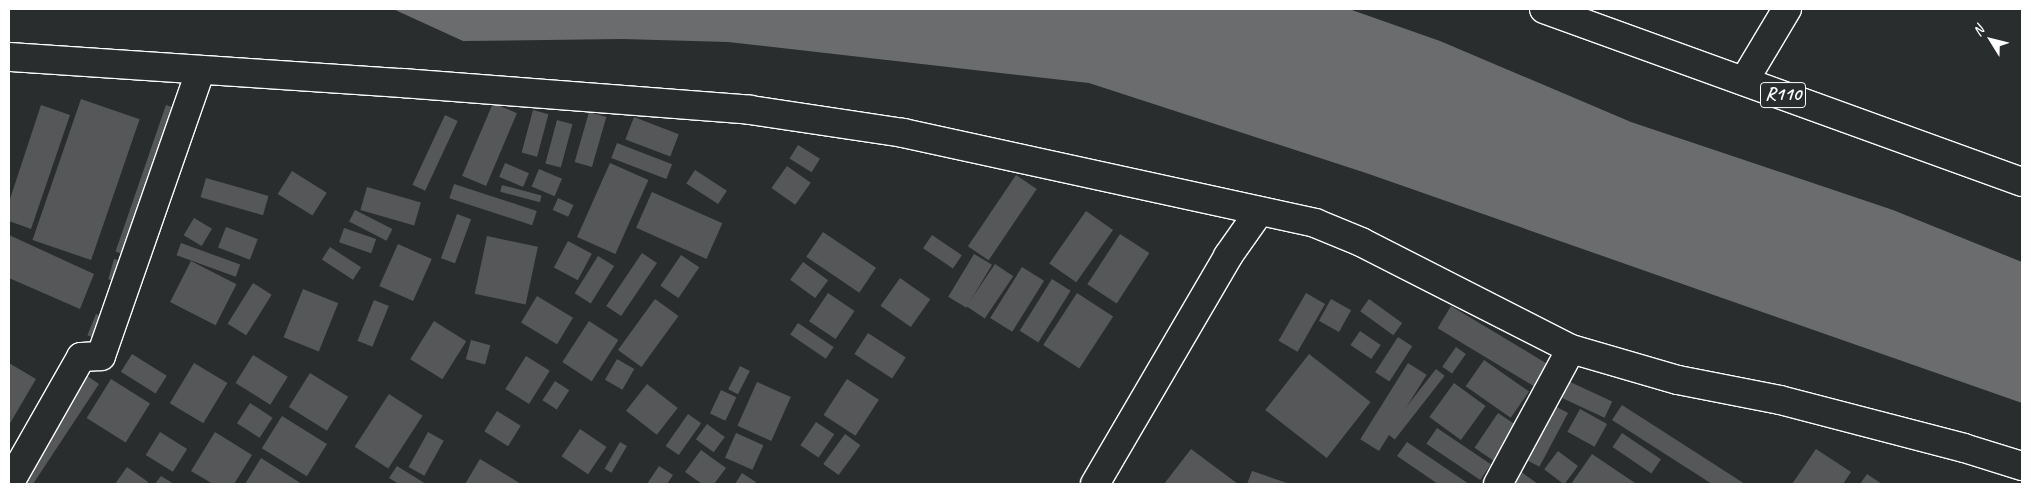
<!DOCTYPE html>
<style>
body{margin:0}
#map{position:relative;width:2031px;height:493px;overflow:hidden;background:#2a2d2e;font-family:Caveat,sans-serif}
div>[style]{position:absolute}
[style*='--x']{left:calc(var(--x)*1px);top:calc(var(--y)*1px);width:calc(var(--w)*1px);rotate:calc(var(--a)*1deg)}
.water>*{inset:0;background:#6a6c6d}
.building>*{inset:0;background:#555758;transform-origin:0 0}
.roads{filter:drop-shadow(1px 0 #fff) drop-shadow(-1px 0 #fff) drop-shadow(0 1px #fff) drop-shadow(0 -1px #fff)}
.minor>*{height:28px;margin:-14px;padding:0 14px;transform-origin:14px;border-radius:14px;background:#2a2d2e}
.major>*{height:28px;margin:-14px;padding:0 14px;transform-origin:14px;border-radius:14px;background:#2a2d2e}
span{translate:-50% -50%;white-space:nowrap;text-align:center;line-height:1.15;-webkit-text-stroke:4.5px #2a2d2e;paint-order:stroke}
.shield-label span{padding:1px 4px;background:#2a2d2e;border:1px solid;border-radius:4px;-webkit-text-stroke-width:0}
.shield-label{font-size:19px;color:#fff;font-weight:700}
.frame{position:absolute;inset:0;border:10px solid #fff;pointer-events:none}
.north{position:absolute;left:1966px;top:15px;width:50px;height:50px;-webkit-text-stroke:4px #2a2d2e;paint-order:stroke;rotate:306deg;font-size:14px;font-weight:700;line-height:20px;text-align:center;color:#fff}
.north::after{content:'';display:block;margin:auto;width:18px;height:22px;background:#fff;clip-path:polygon(50% 0,100% 100%,50% 72%,0 100%)}
</style>
<div id="map">
<div class="water">
<i style="clip-path:polygon(393px 9px,1349px 9px,1440px 41px,1631px 122px,1893px 210px,2022px 262px,2022px 403px,1366px 173px,1089px 83px,728px 42px,622px 39px,463px 41px)"></i>
</div>
<div class="building">
<i style="left:81px;top:99px;width:62px;height:149px;rotate:19deg"></i>
<i style="left:493px;top:103px;width:26px;height:79px;rotate:23deg"></i>
<i style="clip-path:polygon(41px 105px,70px 115px,31px 229px,9px 221px,9px 202px)"></i>
<i style="left:166px;top:105px;width:36px;height:155px;rotate:19deg"></i>
<i style="left:533px;top:110px;width:16px;height:44px;rotate:15deg"></i>
<i style="left:589px;top:112px;width:18px;height:52px;rotate:16deg"></i>
<i style="left:445px;top:115px;width:14px;height:77px;rotate:25deg"></i>
<i style="left:634px;top:117px;width:48px;height:24px;rotate:21deg"></i>
<i style="left:557px;top:120px;width:16px;height:45px;rotate:15deg"></i>
<i style="left:617px;top:143px;width:59px;height:16px;rotate:21deg"></i>
<i style="left:798px;top:145px;width:26px;height:16px;rotate:32deg"></i>
<i style="left:505px;top:163px;width:26px;height:15px;rotate:23deg"></i>
<i style="left:610px;top:163px;width:42px;height:81px;rotate:24deg"></i>
<i style="left:787px;top:166px;width:29px;height:27px;rotate:35deg"></i>
<i style="left:539px;top:169px;width:25px;height:19px;rotate:23deg"></i>
<i style="left:695px;top:170px;width:38px;height:16px;rotate:33deg"></i>
<i style="left:292px;top:171px;width:41px;height:27px;rotate:32deg"></i>
<i style="left:1016px;top:175px;width:25px;height:86px;rotate:34deg"></i>
<i style="left:206px;top:178px;width:65px;height:20px;rotate:16deg"></i>
<i style="left:454px;top:184px;width:87px;height:15px;rotate:18deg"></i>
<i style="left:502px;top:185px;width:41px;height:7px;rotate:15deg"></i>
<i style="left:367px;top:187px;width:56px;height:24px;rotate:16deg"></i>
<i style="left:652px;top:192px;width:77px;height:39px;rotate:24deg"></i>
<i style="left:558px;top:198px;width:17px;height:13px;rotate:24deg"></i>
<i style="left:355px;top:210px;width:42px;height:13px;rotate:27deg"></i>
<i style="left:1086px;top:211px;width:33px;height:64px;rotate:35deg"></i>
<i style="left:457px;top:214px;width:15px;height:47px;rotate:20deg"></i>
<i style="left:194px;top:218px;width:21px;height:20px;rotate:31deg"></i>
<i style="left:226px;top:227px;width:34px;height:22px;rotate:21deg"></i>
<i style="left:344px;top:228px;width:34px;height:15px;rotate:19deg"></i>
<i style="left:823px;top:232px;width:64px;height:30px;rotate:34deg"></i>
<i style="left:1120px;top:234px;width:35px;height:60px;rotate:33deg"></i>
<i style="clip-path:polygon(9px 235px,94px 274px,80px 309px,9px 278px)"></i>
<i style="left:932px;top:235px;width:36px;height:16px;rotate:34deg"></i>
<i style="left:487px;top:236px;width:52px;height:59px;rotate:12deg"></i>
<i style="left:568px;top:241px;width:27px;height:30px;rotate:28deg"></i>
<i style="left:181px;top:243px;width:63px;height:13px;rotate:20deg"></i>
<i style="left:398px;top:244px;width:37px;height:46px;rotate:24deg"></i>
<i style="left:330px;top:247px;width:37px;height:15px;rotate:33deg"></i>
<i style="left:642px;top:253px;width:18px;height:64px;rotate:34deg"></i>
<i style="left:974px;top:254px;width:21px;height:50px;rotate:31deg"></i>
<i style="left:681px;top:255px;width:22px;height:37px;rotate:34deg"></i>
<i style="left:598px;top:256px;width:19px;height:44px;rotate:32deg"></i>
<i style="left:114px;top:259px;width:32px;height:21px;rotate:16deg"></i>
<i style="left:191px;top:261px;width:51px;height:46px;rotate:27deg"></i>
<i style="left:803px;top:262px;width:31px;height:22px;rotate:36deg"></i>
<i style="left:995px;top:264px;width:22px;height:51px;rotate:34deg"></i>
<i style="left:1022px;top:267px;width:26px;height:60px;rotate:32deg"></i>
<i style="left:900px;top:278px;width:37px;height:34px;rotate:35deg"></i>
<i style="left:1052px;top:279px;width:22px;height:61px;rotate:32deg"></i>
<i style="left:253px;top:283px;width:22px;height:48px;rotate:32deg"></i>
<i style="left:303px;top:289px;width:38px;height:52px;rotate:22deg"></i>
<i style="left:828px;top:293px;width:32px;height:34px;rotate:34deg"></i>
<i style="left:1077px;top:293px;width:43px;height:62px;rotate:33deg"></i>
<i style="left:1306px;top:293px;width:22px;height:55px;rotate:30deg"></i>
<i style="left:537px;top:296px;width:42px;height:31px;rotate:31deg"></i>
<i style="left:655px;top:299px;width:29px;height:63px;rotate:36deg"></i>
<i style="left:1331px;top:299px;width:23px;height:25px;rotate:29deg"></i>
<i style="left:1369px;top:299px;width:41px;height:15px;rotate:36deg"></i>
<i style="left:374px;top:300px;width:16px;height:44px;rotate:22deg"></i>
<i style="left:1451px;top:306px;width:113px;height:26px;rotate:31deg"></i>
<i style="left:96px;top:314px;width:27px;height:23px;rotate:22deg"></i>
<i style="left:434px;top:321px;width:38px;height:45px;rotate:32deg"></i>
<i style="left:589px;top:321px;width:35px;height:49px;rotate:33deg"></i>
<i style="left:798px;top:323px;width:43px;height:14px;rotate:34deg"></i>
<i style="left:1360px;top:331px;width:25px;height:17px;rotate:34deg"></i>
<i style="left:868px;top:333px;width:45px;height:25px;rotate:33deg"></i>
<i style="left:1398px;top:337px;width:17px;height:42px;rotate:33deg"></i>
<i style="left:471px;top:340px;width:20px;height:20px;rotate:15deg"></i>
<i style="left:1456px;top:347px;width:12px;height:24px;rotate:35deg"></i>
<i style="left:132px;top:354px;width:41px;height:21px;rotate:32deg"></i>
<i style="left:1309px;top:354px;width:78px;height:71px;rotate:38deg"></i>
<i style="left:253px;top:355px;width:41px;height:33px;rotate:32deg"></i>
<i style="left:526px;top:356px;width:28px;height:39px;rotate:32deg"></i>
<i style="left:617px;top:359px;width:20px;height:24px;rotate:30deg"></i>
<i style="left:1484px;top:360px;width:55px;height:32px;rotate:35deg"></i>
<i style="clip-path:polygon(9px 363px,36px 379px,9px 425px)"></i>
<i style="left:194px;top:363px;width:39px;height:47px;rotate:31deg"></i>
<i style="left:1408px;top:363px;width:22px;height:90px;rotate:32deg"></i>
<i style="clip-path:polygon(71px 365px,99px 384px,33px 484px,21px 484px)"></i>
<i style="left:740px;top:366px;width:11px;height:26px;rotate:27deg"></i>
<i style="left:1436px;top:369px;width:11px;height:81px;rotate:38deg"></i>
<i style="left:310px;top:373px;width:45px;height:40px;rotate:32deg"></i>
<i style="left:111px;top:379px;width:46px;height:46px;rotate:32deg"></i>
<i style="left:847px;top:379px;width:38px;height:43px;rotate:33deg"></i>
<i style="left:1566px;top:380px;width:51px;height:18px;rotate:25deg"></i>
<i style="left:555px;top:381px;width:17px;height:23px;rotate:33deg"></i>
<i style="left:757px;top:382px;width:37px;height:48px;rotate:24deg"></i>
<i style="left:1454px;top:383px;width:39px;height:42px;rotate:36deg"></i>
<i style="left:647px;top:384px;width:39px;height:34px;rotate:38deg"></i>
<i style="left:721px;top:390px;width:17px;height:26px;rotate:25deg"></i>
<i style="left:389px;top:394px;width:40px;height:63px;rotate:33deg"></i>
<i style="left:250px;top:403px;width:27px;height:24px;rotate:33deg"></i>
<i style="left:1553px;top:405px;width:17px;height:61px;rotate:28deg"></i>
<i style="clip-path:polygon(1622px 405px,1745px 484px,1712px 484px,1612px 420px)"></i>
<i style="left:1580px;top:409px;width:31px;height:26px;rotate:29deg"></i>
<i style="left:497px;top:411px;width:28px;height:24px;rotate:32deg"></i>
<i style="left:1498px;top:413px;width:27px;height:42px;rotate:34deg"></i>
<i style="left:688px;top:414px;width:16px;height:39px;rotate:35deg"></i>
<i style="left:282px;top:416px;width:53px;height:38px;rotate:32deg"></i>
<i style="left:816px;top:422px;width:22px;height:28px;rotate:34deg"></i>
<i style="left:707px;top:424px;width:22px;height:19px;rotate:36deg"></i>
<i style="left:1437px;top:428px;width:65px;height:19px;rotate:34deg"></i>
<i style="left:580px;top:429px;width:32px;height:33px;rotate:34deg"></i>
<i style="left:160px;top:432px;width:32px;height:27px;rotate:32deg"></i>
<i style="clip-path:polygon(215px 432px,252px 455px,234px 484px,213px 484px,191px 471px)"></i>
<i style="left:428px;top:432px;width:18px;height:40px;rotate:29deg"></i>
<i style="left:736px;top:433px;width:30px;height:27px;rotate:24deg"></i>
<i style="left:1622px;top:433px;width:47px;height:17px;rotate:34deg"></i>
<i style="left:845px;top:434px;width:19px;height:37px;rotate:36deg"></i>
<i style="left:620px;top:442px;width:8px;height:31px;rotate:30deg"></i>
<i style="clip-path:polygon(1407px 442px,1469px 484px,1438px 484px,1397px 456px)"></i>
<i style="clip-path:polygon(1191px 449px,1238px 484px,1164px 484px)"></i>
<i style="clip-path:polygon(1816px 449px,1851px 472px,1843px 484px,1792px 484px)"></i>
<i style="clip-path:polygon(701px 450px,726px 468px,714px 484px,702px 484px,685px 472px)"></i>
<i style="left:1558px;top:451px;width:25px;height:23px;rotate:37deg"></i>
<i style="clip-path:polygon(1592px 454px,1635px 483px,1634px 484px,1571px 484px)"></i>
<i style="clip-path:polygon(261px 458px,302px 484px,245px 484px)"></i>
<i style="clip-path:polygon(480px 459px,521px 484px,465px 484px)"></i>
<i style="clip-path:polygon(397px 466px,426px 484px,399px 484px,389px 478px)"></i>
<i style="clip-path:polygon(659px 466px,673px 475px,667px 484px,647px 484px)"></i>
<i style="clip-path:polygon(127px 467px,148px 482px,147px 484px,115px 484px)"></i>
<i style="clip-path:polygon(1252px 471px,1290px 484px,1247px 484px)"></i>
<i style="clip-path:polygon(1520px 471px,1538px 484px,1511px 484px)"></i>
<i style="clip-path:polygon(742px 473px,756px 482px,754px 484px,735px 484px)"></i>
<i style="clip-path:polygon(1867px 474px,1882px 484px,1860px 484px)"></i>
<i style="clip-path:polygon(161px 476px,174px 484px,155px 484px)"></i>
</div>
<div class="roads">
<div class="minor">
<i style="--x:9;--y:57;--w:395;--a:3.8"></i>
<i style="--x:403;--y:83;--w:348;--a:4.4"></i>
<i style="--x:750;--y:110;--w:155;--a:8.5"></i>
<i style="--x:903;--y:133;--w:422;--a:12.3"></i>
<i style="--x:1315;--y:223;--w:50;--a:22.4"></i>
<i style="--x:1361;--y:242;--w:236;--a:27"></i>
<i style="--x:1571;--y:349;--w:111;--a:16.2"></i>
<i style="--x:1678;--y:380;--w:104;--a:11.1"></i>
<i style="--x:1780;--y:400;--w:190;--a:14.6"></i>
<i style="--x:1964;--y:448;--w:61;--a:17.2"></i>
<i style="--x:1744;--y:81;--w:84;--a:-59.2"></i>
<i style="--x:9;--y:484;--w:146;--a:-60.4"></i>
<i style="--x:81;--y:357;--w:20;--a:-3"></i>
<i style="--x:101;--y:356;--w:302;--a:-70.8"></i>
<i style="--x:1095;--y:484;--w:264;--a:-59.7"></i>
<i style="--x:1228;--y:256;--w:54;--a:-54.8"></i>
<i style="--x:1498;--y:484;--w:153;--a:-61.6"></i>
</div>
<div class="major">
<i style="--x:1544;--y:9;--w:508;--a:19.9"></i>
</div>
</div>
<div class="shield-label">
<span style="left:1783px;top:95px">R110</span>
</div>
<div class="frame"></div>
<div class="north">N</div>
</div>
